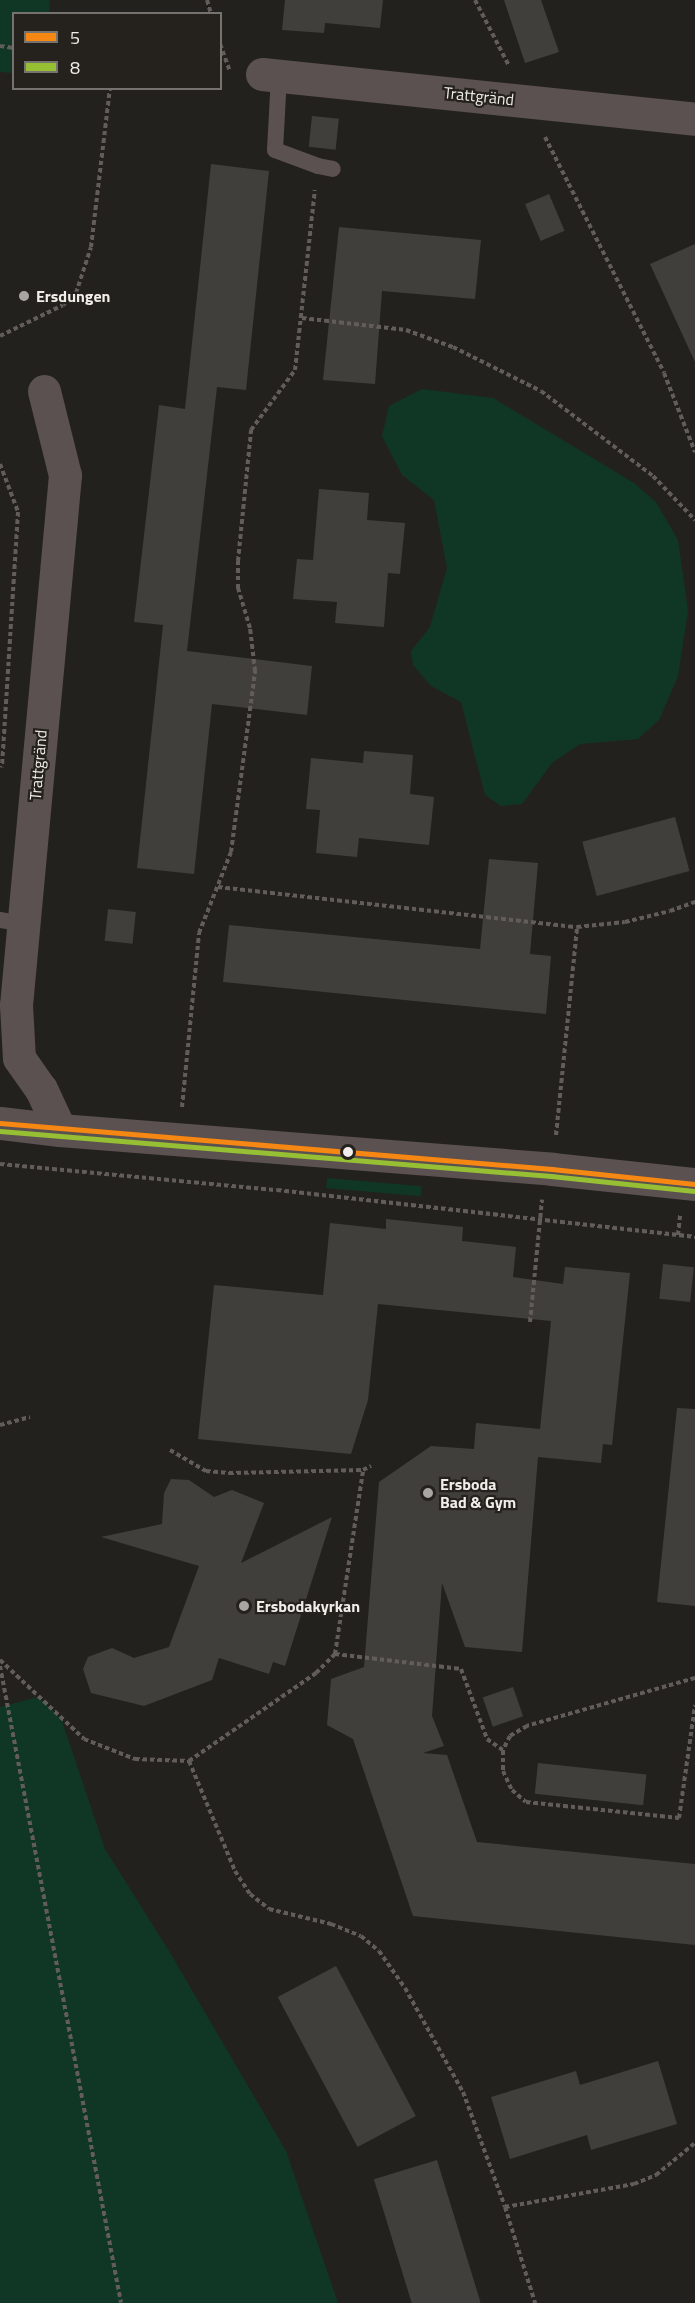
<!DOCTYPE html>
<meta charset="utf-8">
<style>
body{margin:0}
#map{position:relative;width:695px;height:2303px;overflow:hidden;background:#23211e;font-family:"Titillium Web",sans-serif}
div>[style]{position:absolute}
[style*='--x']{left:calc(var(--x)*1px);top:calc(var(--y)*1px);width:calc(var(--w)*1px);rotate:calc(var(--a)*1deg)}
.green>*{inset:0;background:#103726;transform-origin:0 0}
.building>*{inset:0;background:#413f3c;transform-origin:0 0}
.path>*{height:4px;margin-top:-2px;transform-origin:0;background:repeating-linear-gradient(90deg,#625c5a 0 4.5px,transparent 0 7.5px)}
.lane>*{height:16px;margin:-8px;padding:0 8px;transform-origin:8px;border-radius:8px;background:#5b5150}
.street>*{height:33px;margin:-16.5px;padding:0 16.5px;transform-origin:16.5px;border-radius:16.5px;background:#5b5150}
.bus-1>*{height:4.5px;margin:-2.25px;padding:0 2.25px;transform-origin:2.25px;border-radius:2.25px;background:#f68712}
.bus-2>*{height:4.5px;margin:-2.25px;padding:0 2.25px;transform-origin:2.25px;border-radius:2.25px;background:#96bf33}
.dots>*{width:16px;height:16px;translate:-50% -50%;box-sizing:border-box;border:3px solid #25211c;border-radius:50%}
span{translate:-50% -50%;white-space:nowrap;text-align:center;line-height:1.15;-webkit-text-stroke:4.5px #25211c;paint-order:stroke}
.street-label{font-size:16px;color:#f0edea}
.poi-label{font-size:16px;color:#f0edea;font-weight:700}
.left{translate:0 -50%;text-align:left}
.legend{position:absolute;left:12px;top:12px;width:210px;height:78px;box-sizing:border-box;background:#25211c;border:2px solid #76736e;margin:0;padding:8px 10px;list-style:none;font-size:18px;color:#f0edea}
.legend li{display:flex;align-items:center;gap:12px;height:30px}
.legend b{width:30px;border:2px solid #76736e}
</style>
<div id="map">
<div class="green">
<i style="clip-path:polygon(0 0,50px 0,49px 13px,14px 14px,13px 73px,0 72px)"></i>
<i style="clip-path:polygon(422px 389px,493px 398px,634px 483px,656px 502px,678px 540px,688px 611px,678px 676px,659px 720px,638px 739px,580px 744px,552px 763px,522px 804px,501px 806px,485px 795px,461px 702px,431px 686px,413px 665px,411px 651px,430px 627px,447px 568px,434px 500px,402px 475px,382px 436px,389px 406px)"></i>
<i style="left:327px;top:1178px;width:95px;height:10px;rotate:5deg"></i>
<i style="clip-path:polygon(38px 1697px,61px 1718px,105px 1849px,169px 1951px,286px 2151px,338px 2303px,0 2303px,0 1707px)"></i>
</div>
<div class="building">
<i style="clip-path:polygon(285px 0,383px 0,380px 28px,325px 23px,324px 33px,282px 30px)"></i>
<i style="clip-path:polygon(504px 0,541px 0,559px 52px,525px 63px)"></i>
<i style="left:312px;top:116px;width:27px;height:31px;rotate:6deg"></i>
<i style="clip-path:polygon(211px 164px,269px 171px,246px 390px,217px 387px,187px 651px,312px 666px,307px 715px,212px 704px,194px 874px,137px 868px,163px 625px,134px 622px,159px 405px,185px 409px)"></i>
<i style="left:549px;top:194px;width:40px;height:26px;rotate:67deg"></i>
<i style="clip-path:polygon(339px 227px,481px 240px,475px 299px,382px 291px,375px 384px,323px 380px)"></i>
<i style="clip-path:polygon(695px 244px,695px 362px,650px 264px)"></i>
<i style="clip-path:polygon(319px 489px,369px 493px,367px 520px,405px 523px,400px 574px,388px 573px,384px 627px,335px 623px,337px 602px,293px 599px,297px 559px,313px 560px)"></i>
<i style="clip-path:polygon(364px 751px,413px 755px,410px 794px,434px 797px,429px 845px,359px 838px,357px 857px,316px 853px,320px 810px,306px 809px,311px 758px,363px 763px)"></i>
<i style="left:675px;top:817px;width:56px;height:96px;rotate:75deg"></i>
<i style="clip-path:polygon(489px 859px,538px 863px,530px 954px,551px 956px,546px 1014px,223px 982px,229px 925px,480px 949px)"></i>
<i style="left:108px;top:909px;width:28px;height:32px;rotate:6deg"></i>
<i style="clip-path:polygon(386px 1219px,463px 1227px,462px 1241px,516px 1247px,513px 1277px,563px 1284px,565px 1267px,630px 1273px,612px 1445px,603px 1444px,601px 1463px,538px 1457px,522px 1652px,465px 1647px,442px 1583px,432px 1716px,444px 1746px,423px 1753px,447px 1755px,477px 1842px,695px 1864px,695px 1945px,413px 1916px,353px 1739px,327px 1725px,331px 1679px,364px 1667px,379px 1482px,431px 1446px,474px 1449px,476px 1423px,540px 1429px,551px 1321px,378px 1304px,368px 1400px,351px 1454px,198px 1439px,214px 1285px,323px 1295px,330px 1223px,386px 1229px)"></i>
<i style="left:663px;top:1264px;width:31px;height:35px;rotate:6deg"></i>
<i style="clip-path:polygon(677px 1408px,695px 1409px,695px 1606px,657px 1602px)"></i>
<i style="clip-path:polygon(171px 1479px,189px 1480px,214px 1497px,232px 1490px,264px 1503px,241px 1563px,332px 1517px,285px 1666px,273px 1662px,269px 1674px,219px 1658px,212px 1680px,144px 1706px,91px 1693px,83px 1669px,88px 1657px,112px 1648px,134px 1658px,169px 1647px,199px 1566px,101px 1537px,162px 1524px,164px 1493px)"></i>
<i style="left:513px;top:1687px;width:31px;height:32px;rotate:71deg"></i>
<i style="left:538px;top:1763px;width:109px;height:31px;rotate:6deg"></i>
<i style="left:336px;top:1966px;width:170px;height:66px;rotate:62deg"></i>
<i style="clip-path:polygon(658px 2061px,677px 2124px,591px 2150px,587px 2135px,510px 2159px,491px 2097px,576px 2071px,580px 2085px)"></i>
<i style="left:437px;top:2160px;width:149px;height:66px;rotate:73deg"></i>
</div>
<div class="path">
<i style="--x:207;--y:0;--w:15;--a:74"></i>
<i style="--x:475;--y:0;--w:74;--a:62.7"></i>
<i style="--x:220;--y:44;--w:27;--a:70"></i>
<i style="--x:0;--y:46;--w:14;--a:8"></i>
<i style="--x:545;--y:137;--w:264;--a:63.2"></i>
<i style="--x:664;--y:373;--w:85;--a:68.6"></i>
<i style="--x:302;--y:318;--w:105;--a:6.6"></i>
<i style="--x:406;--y:330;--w:50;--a:19.9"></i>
<i style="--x:453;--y:347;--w:98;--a:26.6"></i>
<i style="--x:541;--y:391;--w:141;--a:37.2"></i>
<i style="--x:653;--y:476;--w:61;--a:46.3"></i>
<i style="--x:0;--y:336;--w:70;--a:-26.2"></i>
<i style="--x:63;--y:305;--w:18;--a:-43"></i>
<i style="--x:76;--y:293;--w:48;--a:-71.9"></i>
<i style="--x:91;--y:247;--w:160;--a:-83.2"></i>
<i style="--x:0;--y:464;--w:51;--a:69.4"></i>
<i style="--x:18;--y:512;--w:256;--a:93.6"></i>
<i style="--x:218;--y:887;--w:361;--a:6.4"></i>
<i style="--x:577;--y:927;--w:48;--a:-5.9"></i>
<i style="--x:625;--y:922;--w:46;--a:-13.7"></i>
<i style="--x:670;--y:911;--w:27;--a:-20"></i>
<i style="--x:182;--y:1107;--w:175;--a:-84.4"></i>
<i style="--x:199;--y:933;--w:87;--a:-68.4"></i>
<i style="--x:231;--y:852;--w:183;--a:-82.4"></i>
<i style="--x:255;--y:671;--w:43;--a:-96.6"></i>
<i style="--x:250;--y:628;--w:42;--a:-106.7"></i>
<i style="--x:238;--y:588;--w:27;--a:-90"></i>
<i style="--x:238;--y:561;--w:132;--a:-84.3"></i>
<i style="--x:251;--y:430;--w:74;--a:-53.7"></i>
<i style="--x:295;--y:370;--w:181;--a:-83.7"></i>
<i style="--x:556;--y:1135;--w:209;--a:-84.2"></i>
<i style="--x:0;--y:1164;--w:278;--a:5.4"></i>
<i style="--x:277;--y:1190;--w:421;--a:6.4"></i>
<i style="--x:678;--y:1235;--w:20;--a:-84"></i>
<i style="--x:530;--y:1322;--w:123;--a:-84.4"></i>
<i style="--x:0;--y:1425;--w:31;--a:-15"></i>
<i style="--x:170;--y:1450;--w:42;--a:30.3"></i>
<i style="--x:206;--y:1471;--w:23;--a:5"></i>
<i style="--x:229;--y:1473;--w:134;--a:-1.3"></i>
<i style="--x:363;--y:1470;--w:9;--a:-27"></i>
<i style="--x:335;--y:1654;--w:127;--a:6.8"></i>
<i style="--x:461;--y:1669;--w:75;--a:69.6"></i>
<i style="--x:487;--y:1739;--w:19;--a:35"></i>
<i style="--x:0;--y:1660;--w:115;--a:43.2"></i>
<i style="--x:84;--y:1739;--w:55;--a:21.4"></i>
<i style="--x:135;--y:1759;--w:54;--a:2.1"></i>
<i style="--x:189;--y:1761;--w:119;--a:67.3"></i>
<i style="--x:235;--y:1871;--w:27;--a:57"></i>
<i style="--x:250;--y:1894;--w:24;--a:38"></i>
<i style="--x:269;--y:1909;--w:64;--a:13.6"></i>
<i style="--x:331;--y:1924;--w:32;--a:22"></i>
<i style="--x:361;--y:1936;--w:23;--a:40"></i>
<i style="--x:379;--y:1951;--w:45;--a:54.9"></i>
<i style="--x:405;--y:1988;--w:119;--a:60.9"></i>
<i style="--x:463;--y:2092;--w:122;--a:69.9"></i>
<i style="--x:505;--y:2207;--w:101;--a:72.6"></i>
<i style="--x:0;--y:1666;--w:648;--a:79.24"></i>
<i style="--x:695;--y:1678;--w:175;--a:164.1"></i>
<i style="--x:527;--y:1726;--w:20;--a:150"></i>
<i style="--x:510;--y:1736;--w:16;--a:117"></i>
<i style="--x:503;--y:1750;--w:21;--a:90"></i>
<i style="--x:503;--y:1771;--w:21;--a:65"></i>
<i style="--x:512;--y:1790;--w:18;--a:41"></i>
<i style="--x:526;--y:1802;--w:154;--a:6"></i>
<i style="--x:679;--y:1818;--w:114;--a:-81.9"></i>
<i style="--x:189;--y:1761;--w:155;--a:-34.7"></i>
<i style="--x:316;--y:1673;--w:27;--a:-45"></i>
<i style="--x:335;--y:1654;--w:186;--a:-81.3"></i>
<i style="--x:505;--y:2207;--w:131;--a:-10.1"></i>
<i style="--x:634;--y:2184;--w:24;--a:-22"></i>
<i style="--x:656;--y:2175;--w:50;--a:-39.4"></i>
</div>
<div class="lane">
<i style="--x:279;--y:76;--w:74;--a:93.1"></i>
<i style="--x:275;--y:150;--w:46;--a:20.4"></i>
<i style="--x:318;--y:166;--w:15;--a:11"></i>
<i style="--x:0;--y:920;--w:23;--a:10"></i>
</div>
<div class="street">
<i style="--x:262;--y:74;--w:435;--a:5.9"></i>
<i style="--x:44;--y:391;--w:87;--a:76"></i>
<i style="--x:65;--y:475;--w:532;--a:95.28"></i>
<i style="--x:16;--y:1005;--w:53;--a:86.8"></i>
<i style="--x:19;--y:1058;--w:38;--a:55"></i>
<i style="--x:41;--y:1089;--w:45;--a:65.1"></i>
<i style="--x:0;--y:1123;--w:60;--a:6.7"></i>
<i style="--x:60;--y:1130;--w:494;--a:4.5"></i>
<i style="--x:552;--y:1169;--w:144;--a:6"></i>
</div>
<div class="bus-1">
<i style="--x:0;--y:1123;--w:554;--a:4.76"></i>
<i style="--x:552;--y:1169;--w:144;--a:6"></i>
</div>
<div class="bus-2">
<i style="--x:0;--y:1131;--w:553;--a:4.67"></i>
<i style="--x:551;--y:1176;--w:144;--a:6"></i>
</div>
<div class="dots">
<i style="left:24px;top:296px;background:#a8a6a3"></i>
<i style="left:348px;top:1152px;background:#f0edea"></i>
<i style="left:428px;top:1493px;background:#a8a6a3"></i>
<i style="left:244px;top:1606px;background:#a8a6a3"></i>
</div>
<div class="street-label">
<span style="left:479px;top:96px;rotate:6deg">Trattgränd</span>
<span style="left:38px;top:765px;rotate:-85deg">Trattgränd</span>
</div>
<div class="poi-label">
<span class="left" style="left:36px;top:296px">Ersdungen</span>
<span class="left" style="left:440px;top:1493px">Ersboda<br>Bad &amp; Gym</span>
<span class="left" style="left:256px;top:1606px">Ersbodakyrkan</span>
</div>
<ul class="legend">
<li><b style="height:8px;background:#f68712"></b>5</li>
<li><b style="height:8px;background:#96bf33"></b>8</li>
</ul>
</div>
